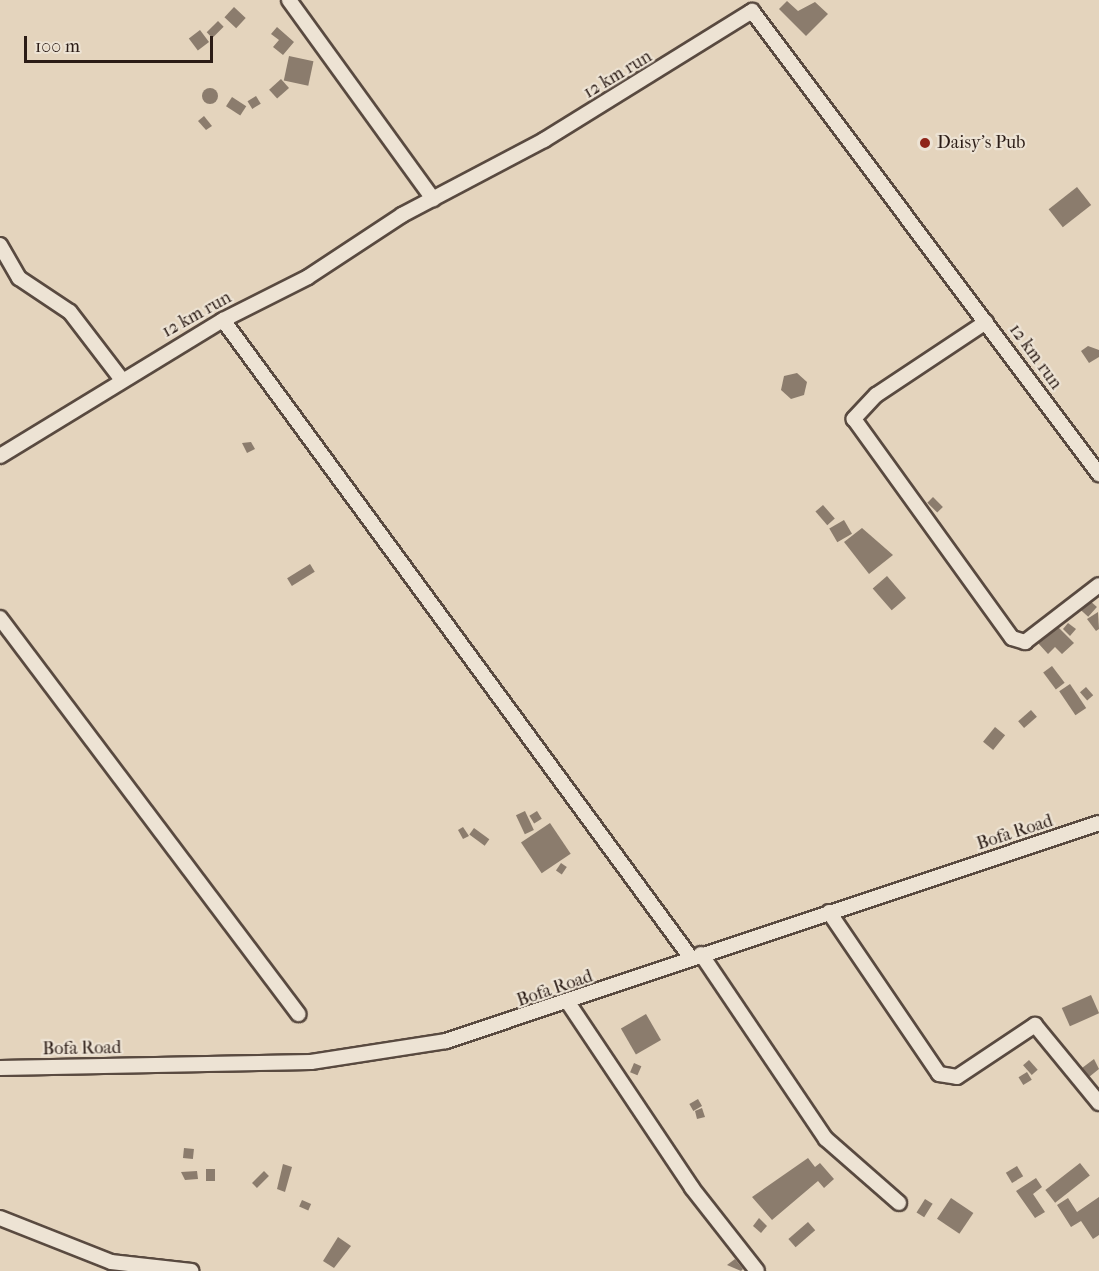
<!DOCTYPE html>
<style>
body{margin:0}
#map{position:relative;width:1099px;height:1271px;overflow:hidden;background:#e4d4bd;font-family:"IM FELL French Canon",serif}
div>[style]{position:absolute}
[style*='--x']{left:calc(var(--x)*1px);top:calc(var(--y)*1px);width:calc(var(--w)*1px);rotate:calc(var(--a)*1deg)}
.building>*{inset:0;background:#8b7c6d;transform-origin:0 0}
.round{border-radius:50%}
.roads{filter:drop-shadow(2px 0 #594a40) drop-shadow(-2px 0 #594a40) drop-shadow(0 2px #594a40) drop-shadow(0 -2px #594a40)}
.minor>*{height:14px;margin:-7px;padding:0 7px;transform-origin:7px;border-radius:7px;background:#ede3d4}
.dots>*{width:16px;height:16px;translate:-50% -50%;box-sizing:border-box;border:3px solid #ede3d4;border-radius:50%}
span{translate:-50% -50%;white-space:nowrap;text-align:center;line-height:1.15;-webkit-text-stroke:4.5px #ede3d4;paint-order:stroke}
.street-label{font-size:18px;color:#2b1c16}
.poi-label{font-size:18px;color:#2b1c16}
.left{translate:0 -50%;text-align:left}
.scale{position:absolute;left:24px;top:36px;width:189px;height:27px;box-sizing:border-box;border:3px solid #2b1c16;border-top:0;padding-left:8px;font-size:18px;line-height:21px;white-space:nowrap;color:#2b1c16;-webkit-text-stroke:4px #ede3d4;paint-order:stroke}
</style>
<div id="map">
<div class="building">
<i style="clip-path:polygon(787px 1px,798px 11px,815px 2px,828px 14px,806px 36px,779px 9px)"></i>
<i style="left:234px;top:7px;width:16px;height:14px;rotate:43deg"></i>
<i style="left:218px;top:21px;width:8px;height:16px;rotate:45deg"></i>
<i style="clip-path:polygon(277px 27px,294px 42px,283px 55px,273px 47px,279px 40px,271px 34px)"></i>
<i style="left:200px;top:30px;width:15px;height:14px;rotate:53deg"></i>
<i style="left:289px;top:56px;width:25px;height:25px;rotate:12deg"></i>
<i style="left:281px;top:79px;width:12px;height:16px;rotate:48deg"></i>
<i class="round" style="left:202px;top:88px;width:16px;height:16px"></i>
<i style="left:256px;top:96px;width:9px;height:10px;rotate:58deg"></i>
<i style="left:232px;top:97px;width:17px;height:11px;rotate:33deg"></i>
<i style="clip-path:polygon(204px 116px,212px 126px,206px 130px,198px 121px)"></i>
<i style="left:1077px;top:187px;width:23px;height:36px;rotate:52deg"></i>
<i style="clip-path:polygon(1088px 346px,1099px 350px,1099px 357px,1089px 363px,1081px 351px)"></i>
<i style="clip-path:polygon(797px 373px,807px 382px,804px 395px,791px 399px,781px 390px,784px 376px)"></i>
<i style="clip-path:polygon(251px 442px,255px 449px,247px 453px,242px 443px)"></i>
<i style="left:933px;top:497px;width:14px;height:8px;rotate:45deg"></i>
<i style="left:823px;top:505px;width:18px;height:10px;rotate:49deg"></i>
<i style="left:844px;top:520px;width:16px;height:17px;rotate:60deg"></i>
<i style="clip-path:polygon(862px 528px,893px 555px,869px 574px,844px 542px)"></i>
<i style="left:310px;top:564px;width:9px;height:27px;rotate:58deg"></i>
<i style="left:887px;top:576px;width:29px;height:19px;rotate:49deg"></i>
<i style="left:1088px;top:599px;width:12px;height:13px;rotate:42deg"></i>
<i style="clip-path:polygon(1098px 612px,1099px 629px,1096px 631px,1087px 619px)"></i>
<i style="clip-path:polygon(1068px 623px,1076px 629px,1070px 636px,1063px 629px)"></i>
<i style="clip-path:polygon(1057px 626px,1074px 643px,1062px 654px,1055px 647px,1048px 654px,1038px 643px)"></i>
<i style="left:1052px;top:666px;width:21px;height:11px;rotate:53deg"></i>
<i style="left:1070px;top:684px;width:29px;height:13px;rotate:56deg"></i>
<i style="left:1086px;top:687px;width:11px;height:8px;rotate:49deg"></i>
<i style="left:1031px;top:710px;width:9px;height:17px;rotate:49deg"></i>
<i style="left:995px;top:727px;width:13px;height:19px;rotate:39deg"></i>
<i style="left:525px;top:811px;width:21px;height:10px;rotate:65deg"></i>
<i style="left:537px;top:811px;width:9px;height:9px;rotate:58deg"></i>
<i style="left:550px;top:823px;width:37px;height:35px;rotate:56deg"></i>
<i style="clip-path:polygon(463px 827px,469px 836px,463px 839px,458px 830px)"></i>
<i style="left:474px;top:828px;width:19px;height:8px;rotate:36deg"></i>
<i style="left:561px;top:863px;width:7px;height:9px;rotate:34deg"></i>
<i style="left:1091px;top:995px;width:20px;height:32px;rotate:66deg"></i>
<i style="left:646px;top:1014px;width:30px;height:29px;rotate:60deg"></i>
<i style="clip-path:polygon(1094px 1059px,1099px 1069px,1089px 1077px,1082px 1068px)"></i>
<i style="left:1029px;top:1060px;width:13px;height:8px;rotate:48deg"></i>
<i style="left:634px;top:1063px;width:8px;height:10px;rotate:23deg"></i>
<i style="left:1027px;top:1072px;width:9px;height:10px;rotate:58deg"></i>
<i style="left:698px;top:1099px;width:8px;height:10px;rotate:60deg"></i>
<i style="clip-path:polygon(702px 1108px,705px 1117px,697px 1119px,695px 1111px)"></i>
<i style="left:184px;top:1148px;width:10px;height:10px;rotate:6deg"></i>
<i style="clip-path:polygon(808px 1158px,815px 1167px,820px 1163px,834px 1179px,824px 1188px,818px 1181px,772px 1220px,752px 1197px)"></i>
<i style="left:1080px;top:1163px;width:16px;height:44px;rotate:52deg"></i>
<i style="clip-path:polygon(283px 1164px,292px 1167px,285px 1192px,277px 1189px)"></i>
<i style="left:1017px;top:1166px;width:12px;height:13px;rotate:59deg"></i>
<i style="left:206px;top:1169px;width:9px;height:12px"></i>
<i style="clip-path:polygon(197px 1171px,198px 1179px,185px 1180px,181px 1172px)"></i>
<i style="left:264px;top:1171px;width:7px;height:17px;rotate:45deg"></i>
<i style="clip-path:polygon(1036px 1178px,1042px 1187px,1033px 1194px,1045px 1212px,1035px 1218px,1016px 1191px)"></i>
<i style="clip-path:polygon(1099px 1197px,1099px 1235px,1093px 1239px,1081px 1221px,1071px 1227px,1057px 1205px,1068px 1198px,1077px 1212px)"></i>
<i style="left:951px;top:1198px;width:27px;height:25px;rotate:34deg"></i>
<i style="left:925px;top:1199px;width:9px;height:16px;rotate:32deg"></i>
<i style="left:302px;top:1200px;width:10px;height:7px;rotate:24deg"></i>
<i style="clip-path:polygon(759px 1218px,767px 1226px,761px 1233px,753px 1226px)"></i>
<i style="left:808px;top:1222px;width:11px;height:26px;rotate:49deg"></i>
<i style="clip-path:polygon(338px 1237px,351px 1246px,334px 1268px,323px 1261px)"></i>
<i style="clip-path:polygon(735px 1259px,743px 1269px,741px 1271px,727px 1265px)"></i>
</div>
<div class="roads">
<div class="minor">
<i style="--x:289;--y:0;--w:246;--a:54.1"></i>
<i style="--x:0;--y:245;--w:38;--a:60"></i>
<i style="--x:19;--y:278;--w:61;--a:33.7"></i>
<i style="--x:70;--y:312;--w:86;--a:52.6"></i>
<i style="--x:223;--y:320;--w:791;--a:53.74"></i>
<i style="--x:986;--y:322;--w:132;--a:146.4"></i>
<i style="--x:876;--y:395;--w:33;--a:133"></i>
<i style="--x:854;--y:419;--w:270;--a:54.2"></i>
<i style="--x:1012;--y:638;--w:14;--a:17"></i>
<i style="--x:1025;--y:642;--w:93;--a:-37.6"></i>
<i style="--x:0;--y:456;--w:261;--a:-31.4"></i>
<i style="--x:223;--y:320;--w:95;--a:-26.8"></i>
<i style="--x:308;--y:277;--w:113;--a:-33.4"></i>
<i style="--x:402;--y:215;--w:161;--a:-27.8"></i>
<i style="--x:544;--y:140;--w:245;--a:-31.8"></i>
<i style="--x:752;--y:11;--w:579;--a:53.15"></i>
<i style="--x:0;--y:618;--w:496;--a:53"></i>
<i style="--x:829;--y:912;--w:196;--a:55.8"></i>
<i style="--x:939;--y:1074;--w:18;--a:9"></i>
<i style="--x:957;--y:1077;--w:94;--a:-33.7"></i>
<i style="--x:1035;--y:1025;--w:101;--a:50.6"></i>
<i style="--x:701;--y:954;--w:223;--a:56"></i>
<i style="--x:826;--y:1139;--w:97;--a:41.2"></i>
<i style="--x:569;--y:1004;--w:221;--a:56.2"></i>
<i style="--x:692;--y:1188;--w:105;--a:51.9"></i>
<i style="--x:0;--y:1068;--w:311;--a:-1.1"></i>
<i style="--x:311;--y:1062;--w:137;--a:-8.8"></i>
<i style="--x:446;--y:1041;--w:688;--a:-18.46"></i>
<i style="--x:0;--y:1218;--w:119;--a:21.6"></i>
<i style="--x:111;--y:1262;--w:81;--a:6.4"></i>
</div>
</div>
<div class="dots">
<i style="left:925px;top:143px;background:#8f2418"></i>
</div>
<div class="street-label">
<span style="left:618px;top:75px;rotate:-31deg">12 km run</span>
<span style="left:197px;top:315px;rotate:-29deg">12 km run</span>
<span style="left:1035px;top:357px;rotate:54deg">12 km run</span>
<span style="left:1015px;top:833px;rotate:-18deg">Bofa Road</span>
<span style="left:555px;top:989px;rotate:-19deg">Bofa Road</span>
<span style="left:82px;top:1049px;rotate:-1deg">Bofa Road</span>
</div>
<div class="poi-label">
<span class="left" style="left:937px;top:143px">Daisy's Pub</span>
</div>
<div class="scale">100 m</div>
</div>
